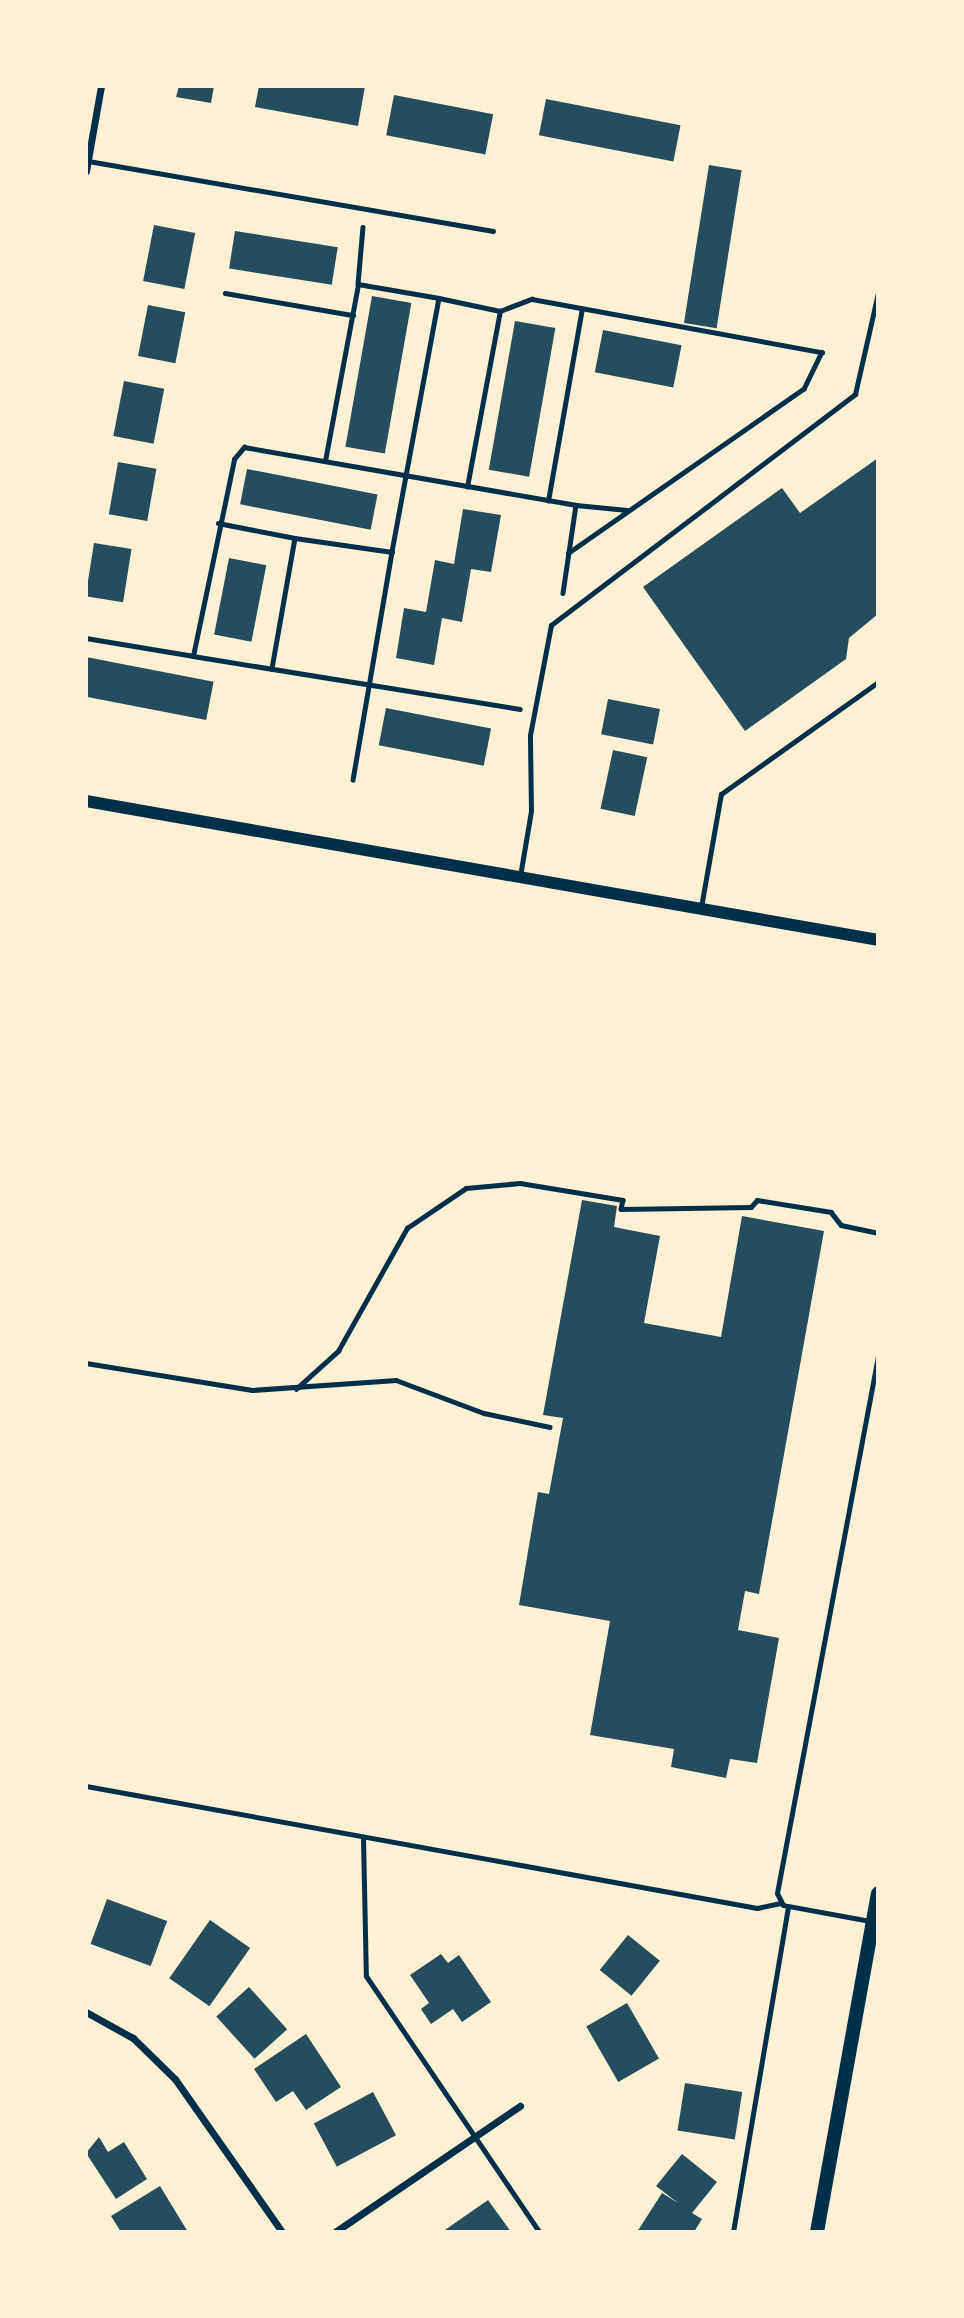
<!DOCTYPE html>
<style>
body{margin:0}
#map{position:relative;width:964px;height:2318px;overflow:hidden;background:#fdf0d5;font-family:"Open Sans",sans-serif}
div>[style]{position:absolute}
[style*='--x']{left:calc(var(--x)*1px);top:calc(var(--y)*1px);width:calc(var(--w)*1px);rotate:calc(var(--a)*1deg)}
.building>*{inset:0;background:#264d5e;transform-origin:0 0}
.path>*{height:4.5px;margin:-2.25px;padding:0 2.25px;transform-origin:2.25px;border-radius:2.25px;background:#003049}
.service>*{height:5px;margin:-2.5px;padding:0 2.5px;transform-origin:2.5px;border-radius:2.5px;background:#003049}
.minor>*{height:7px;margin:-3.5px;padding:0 3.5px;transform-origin:3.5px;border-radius:3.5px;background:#003049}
.tertiary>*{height:12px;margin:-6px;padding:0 6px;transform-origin:6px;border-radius:6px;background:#003049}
.secondary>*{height:14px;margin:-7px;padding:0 7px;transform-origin:7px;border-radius:7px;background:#003049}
span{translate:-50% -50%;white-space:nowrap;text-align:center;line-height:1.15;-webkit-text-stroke:7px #fdf0d5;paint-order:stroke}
.frame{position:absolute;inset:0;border:88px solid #fdf0d5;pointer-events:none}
</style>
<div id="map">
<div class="building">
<i style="clip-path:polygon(179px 86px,214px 86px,211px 103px,176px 97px)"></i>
<i style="clip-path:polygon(259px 86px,365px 86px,358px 126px,255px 107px)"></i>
<i style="left:394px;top:95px;width:101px;height:41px;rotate:11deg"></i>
<i style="left:546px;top:99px;width:137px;height:37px;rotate:11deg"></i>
<i style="left:709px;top:165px;width:33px;height:160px;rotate:9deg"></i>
<i style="left:154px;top:225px;width:42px;height:57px;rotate:11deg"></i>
<i style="left:235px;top:231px;width:104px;height:38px;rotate:9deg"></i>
<i style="left:372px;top:296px;width:40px;height:153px;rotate:10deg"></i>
<i style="left:148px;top:305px;width:38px;height:52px;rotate:11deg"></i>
<i style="left:515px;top:321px;width:41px;height:151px;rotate:10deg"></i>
<i style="left:603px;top:330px;width:80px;height:43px;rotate:11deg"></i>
<i style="left:124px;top:381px;width:41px;height:56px;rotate:11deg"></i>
<i style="clip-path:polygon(878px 458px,878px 614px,849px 638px,846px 659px,745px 731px,643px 587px,782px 488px,800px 513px)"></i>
<i style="left:118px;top:462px;width:39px;height:53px;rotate:10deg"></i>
<i style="left:247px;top:469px;width:133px;height:36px;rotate:11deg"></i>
<i style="clip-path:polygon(463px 509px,501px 515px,491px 572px,471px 569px,462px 622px,442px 618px,434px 665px,396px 658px,404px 608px,426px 612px,435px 560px,454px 564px)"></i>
<i style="left:94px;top:543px;width:38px;height:54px;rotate:9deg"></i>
<i style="left:229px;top:558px;width:38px;height:78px;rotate:11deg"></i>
<i style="left:86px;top:657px;width:130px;height:39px;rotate:11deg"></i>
<i style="left:608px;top:699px;width:53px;height:36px;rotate:11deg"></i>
<i style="left:386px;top:708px;width:107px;height:38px;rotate:11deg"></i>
<i style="left:613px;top:750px;width:35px;height:60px;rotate:12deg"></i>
<i style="clip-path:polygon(582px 1200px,617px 1206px,614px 1227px,660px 1236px,644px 1323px,721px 1337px,742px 1216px,824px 1231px,759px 1594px,745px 1591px,738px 1630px,779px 1638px,757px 1763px,730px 1759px,726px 1778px,671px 1767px,674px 1749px,590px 1735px,610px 1621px,519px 1605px,538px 1492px,549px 1494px,563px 1418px,543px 1415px)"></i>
<i style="left:107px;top:1899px;width:64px;height:48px;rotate:20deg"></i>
<i style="left:210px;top:1920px;width:49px;height:71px;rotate:35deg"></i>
<i style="left:628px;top:1935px;width:41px;height:45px;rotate:39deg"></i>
<i style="clip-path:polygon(441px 1954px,448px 1963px,459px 1955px,491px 2002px,462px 2022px,453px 2009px,431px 2024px,421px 2009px,429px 2003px,410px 1975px)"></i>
<i style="left:249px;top:1987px;width:57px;height:44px;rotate:48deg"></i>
<i style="left:627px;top:2003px;width:64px;height:47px;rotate:60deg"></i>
<i style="clip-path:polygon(306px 2034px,341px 2087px,306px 2110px,293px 2091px,276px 2102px,254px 2069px)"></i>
<i style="left:685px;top:2083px;width:58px;height:48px;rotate:9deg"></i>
<i style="left:373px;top:2092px;width:49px;height:67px;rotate:62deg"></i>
<i style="clip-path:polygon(99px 2137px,108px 2152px,124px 2142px,147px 2179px,116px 2199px,86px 2153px)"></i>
<i style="clip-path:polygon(682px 2154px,717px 2182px,692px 2213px,702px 2219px,694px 2232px,637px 2232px,662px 2193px,678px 2203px,656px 2186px)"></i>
<i style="clip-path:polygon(160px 2186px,188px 2232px,121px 2232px,111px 2216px)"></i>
<i style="clip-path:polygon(488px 2200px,511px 2232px,442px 2232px)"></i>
</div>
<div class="path">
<i style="--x:363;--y:227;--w:57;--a:95"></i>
<i style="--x:358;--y:284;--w:82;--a:9.8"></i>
<i style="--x:439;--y:298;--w:258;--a:100.5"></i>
<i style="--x:225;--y:293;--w:130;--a:9.8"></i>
<i style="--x:439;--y:298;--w:62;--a:12"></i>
<i style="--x:500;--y:311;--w:34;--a:-21"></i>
<i style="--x:532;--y:299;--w:295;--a:10.4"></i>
<i style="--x:822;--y:352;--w:41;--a:115.9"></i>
<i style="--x:804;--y:389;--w:287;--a:145.1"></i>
<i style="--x:325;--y:461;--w:180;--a:-79.4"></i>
<i style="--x:467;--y:487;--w:179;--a:-79.4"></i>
<i style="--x:548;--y:501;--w:195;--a:-80"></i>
<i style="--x:576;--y:505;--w:51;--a:5.6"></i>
<i style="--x:218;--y:523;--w:78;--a:11"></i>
<i style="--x:295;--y:538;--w:133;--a:100"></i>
<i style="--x:295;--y:538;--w:98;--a:8.2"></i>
<i style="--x:392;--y:552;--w:231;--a:99.7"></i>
<i style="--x:86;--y:638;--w:109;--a:9.5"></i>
<i style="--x:193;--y:656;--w:201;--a:-78.2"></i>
<i style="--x:234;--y:459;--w:16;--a:-50"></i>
<i style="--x:244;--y:447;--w:337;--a:9.9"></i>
<i style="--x:576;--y:505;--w:89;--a:98.4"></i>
<i style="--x:193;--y:656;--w:331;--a:9.2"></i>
<i style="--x:86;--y:1363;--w:168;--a:9.2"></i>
<i style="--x:252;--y:1390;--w:144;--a:-4"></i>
<i style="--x:396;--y:1380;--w:94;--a:20.6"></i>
<i style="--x:484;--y:1413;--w:67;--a:12"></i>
<i style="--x:296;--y:1389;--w:57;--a:-42.1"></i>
<i style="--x:338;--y:1351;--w:141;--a:-60.7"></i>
<i style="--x:407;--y:1228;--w:71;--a:-34.1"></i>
<i style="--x:466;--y:1188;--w:54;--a:-5.3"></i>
<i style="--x:520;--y:1183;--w:104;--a:9.4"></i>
<i style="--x:623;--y:1200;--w:9;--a:103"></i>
<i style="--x:621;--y:1209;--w:130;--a:-0.9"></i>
<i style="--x:751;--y:1207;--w:9;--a:-49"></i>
<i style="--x:757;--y:1200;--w:75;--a:9.2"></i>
<i style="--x:831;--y:1212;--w:16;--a:52"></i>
<i style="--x:841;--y:1225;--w:38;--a:12"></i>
</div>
<div class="service">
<i style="--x:88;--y:161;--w:411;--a:9.8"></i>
<i style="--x:520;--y:876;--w:66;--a:-80.4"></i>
<i style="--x:531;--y:811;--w:76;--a:-90.8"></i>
<i style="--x:530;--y:735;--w:112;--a:-79.2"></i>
<i style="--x:551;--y:625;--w:382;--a:-37.2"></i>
<i style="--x:855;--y:394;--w:104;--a:-77.2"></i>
<i style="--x:701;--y:907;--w:115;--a:-80"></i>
<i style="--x:721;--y:794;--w:193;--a:-35.5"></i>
<i style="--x:86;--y:1786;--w:682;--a:10.3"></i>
<i style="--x:757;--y:1908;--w:24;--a:-12"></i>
<i style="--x:363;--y:1838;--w:138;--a:88.8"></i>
<i style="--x:366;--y:1976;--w:309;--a:55.9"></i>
<i style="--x:870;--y:1921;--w:88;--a:-169.6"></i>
<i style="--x:783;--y:1905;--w:13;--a:-117"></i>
<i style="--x:777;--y:1893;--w:546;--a:-79.35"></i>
<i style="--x:733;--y:2232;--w:330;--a:-80.4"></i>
</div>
<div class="minor">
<i style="--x:86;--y:171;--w:86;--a:-80"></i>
<i style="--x:86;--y:2012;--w:54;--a:29"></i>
<i style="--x:133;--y:2038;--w:59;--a:44.3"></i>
<i style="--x:175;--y:2079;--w:187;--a:55"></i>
<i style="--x:335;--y:2232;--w:224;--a:-34.3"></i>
</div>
<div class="tertiary">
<i style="--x:86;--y:801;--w:804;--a:9.95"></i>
</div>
<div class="secondary">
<i style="--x:817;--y:2232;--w:344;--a:-79.8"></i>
</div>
<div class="frame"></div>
</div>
